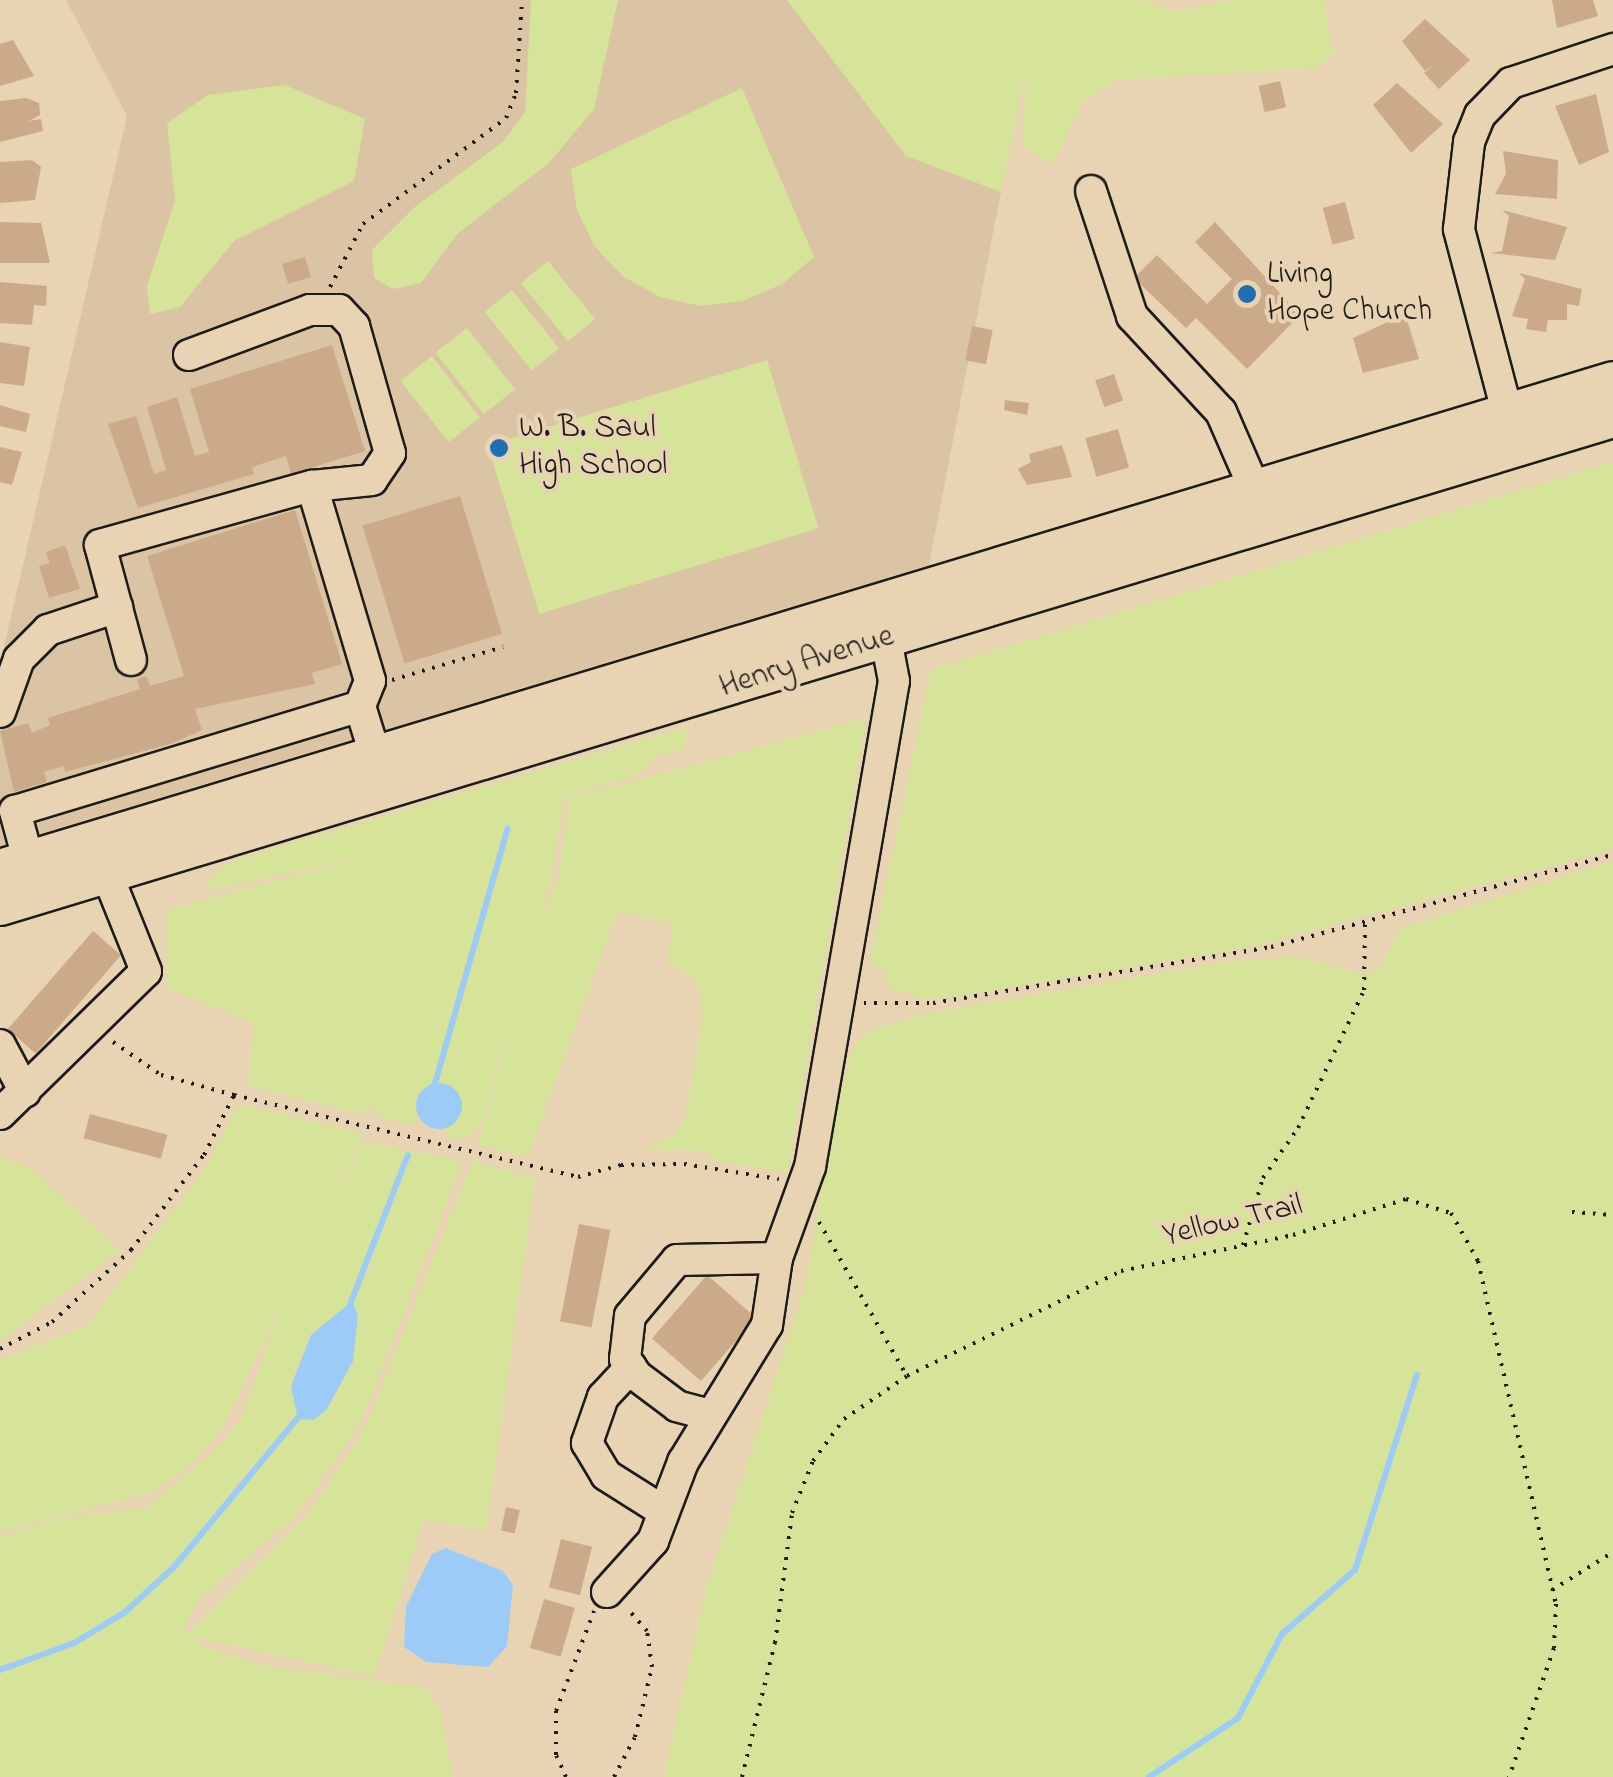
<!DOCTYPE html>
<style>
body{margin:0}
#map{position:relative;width:1613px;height:1777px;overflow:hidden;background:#e8d4b2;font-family:"Indie Flower",sans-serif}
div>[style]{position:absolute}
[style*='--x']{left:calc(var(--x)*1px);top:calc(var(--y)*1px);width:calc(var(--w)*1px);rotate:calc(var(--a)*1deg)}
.built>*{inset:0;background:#dbc4a3}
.green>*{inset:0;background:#d5e498;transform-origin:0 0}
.water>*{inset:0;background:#9ccbf8}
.round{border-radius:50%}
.stream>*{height:6px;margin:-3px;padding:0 3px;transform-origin:3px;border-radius:3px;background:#9ccbf8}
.building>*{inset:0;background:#cbaa8a;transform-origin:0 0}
.path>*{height:4px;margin-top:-2px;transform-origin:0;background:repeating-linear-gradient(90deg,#1c1c1c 0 2.5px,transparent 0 10.5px)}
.roads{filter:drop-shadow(2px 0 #1c1c1c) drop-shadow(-2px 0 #1c1c1c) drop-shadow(0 2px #1c1c1c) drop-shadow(0 -2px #1c1c1c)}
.minor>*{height:30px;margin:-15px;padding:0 15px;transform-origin:15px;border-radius:15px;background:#e8d4b2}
.major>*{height:38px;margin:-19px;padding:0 19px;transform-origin:19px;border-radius:19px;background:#e8d4b2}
.dots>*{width:28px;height:28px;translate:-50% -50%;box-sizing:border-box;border:5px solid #e8d4b2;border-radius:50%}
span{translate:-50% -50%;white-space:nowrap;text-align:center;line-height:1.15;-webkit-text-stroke:8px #e8d4b2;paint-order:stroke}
.poi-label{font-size:32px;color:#1c1c1c}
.left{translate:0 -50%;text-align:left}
.street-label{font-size:32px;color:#1c1c1c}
</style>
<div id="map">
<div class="built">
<i style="clip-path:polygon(66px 0,1038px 0,929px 565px,0 846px,0 664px,127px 116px)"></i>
</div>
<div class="green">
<i style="clip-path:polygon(531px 0,618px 0,594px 109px,549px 163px,457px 234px,421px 283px,393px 289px,374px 278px,372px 250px,416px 206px,503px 142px,525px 112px)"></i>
<i style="clip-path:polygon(787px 0,1142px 0,1179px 12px,1231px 0,1323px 0,1333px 54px,1315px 68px,1117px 80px,1080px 104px,1054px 164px,1024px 146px,1025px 74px,1001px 192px,906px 156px)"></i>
<i style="clip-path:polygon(285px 85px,365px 119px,354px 181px,234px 241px,180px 307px,150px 314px,147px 286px,175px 201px,167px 123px,208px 95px)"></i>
<i style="clip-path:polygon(742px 88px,814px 257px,782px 284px,743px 301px,701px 306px,660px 297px,624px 277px,595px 247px,577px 210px,571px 169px)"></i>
<i style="left:548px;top:261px;width:75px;height:35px;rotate:51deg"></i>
<i style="left:512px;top:290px;width:75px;height:35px;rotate:51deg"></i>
<i style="left:467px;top:328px;width:78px;height:40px;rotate:52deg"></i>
<i style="left:432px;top:356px;width:78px;height:40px;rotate:52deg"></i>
<i style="left:767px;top:360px;width:176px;height:292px;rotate:73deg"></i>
<i style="clip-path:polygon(1613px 462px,1613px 849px,1250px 947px,951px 997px,924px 999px,886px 986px,884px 970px,870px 961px,931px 670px)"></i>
<i style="clip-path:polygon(866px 718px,787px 1173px,716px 1161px,706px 1151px,643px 1148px,674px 1135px,685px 1118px,703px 1015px,697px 980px,667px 963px,673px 923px,617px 912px,528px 1156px,478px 1145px,527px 964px,482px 1121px,470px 1138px,452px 1139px,421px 1101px,415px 1123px,407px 1125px,373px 1113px,369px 1095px,365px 1115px,247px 1085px,255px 1023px,168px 989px,167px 910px,370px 855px,207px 891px,213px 874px,234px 860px,687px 727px,684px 749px,657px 756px,638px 774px,572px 795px,564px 803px,541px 926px,558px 878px,571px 798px)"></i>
<i style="clip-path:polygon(1613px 861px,1613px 1777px,664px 1777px,706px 1589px,806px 1285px,828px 1149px,851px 1053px,863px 1034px,922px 1014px,1233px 961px,1298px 957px,1365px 975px,1381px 967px,1399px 929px)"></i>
<i style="clip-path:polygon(238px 1104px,363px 1134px,224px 1425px,190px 1466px,149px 1493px,0 1532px,0 1360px,88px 1325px,207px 1166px)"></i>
<i style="clip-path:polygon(evenodd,363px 1142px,459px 1160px,459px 1171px,361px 1422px,297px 1514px,197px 1601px,184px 1631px,207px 1648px,265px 1666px,426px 1688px,440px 1711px,453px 1777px,0 1777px,0 1538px,59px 1519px,146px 1508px,213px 1452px,241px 1421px,291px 1279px,363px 1142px,358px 1315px,353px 1361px,327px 1409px,291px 1386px,298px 1366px,311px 1335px,358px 1315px)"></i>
<i style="clip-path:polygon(0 1157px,30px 1168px,120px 1250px,0 1341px)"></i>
<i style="clip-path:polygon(473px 1161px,535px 1179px,486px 1531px,424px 1520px,374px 1677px,187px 1635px,307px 1516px,364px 1430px)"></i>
</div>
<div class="water">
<i class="round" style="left:416px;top:1083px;width:46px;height:46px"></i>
<i style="clip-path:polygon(352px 1301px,358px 1315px,353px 1361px,327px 1409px,314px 1420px,298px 1419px,291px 1386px,311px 1335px)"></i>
<i style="clip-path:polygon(446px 1548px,503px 1571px,513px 1585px,507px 1646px,488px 1667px,426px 1662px,404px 1647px,406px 1607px,432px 1554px)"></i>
</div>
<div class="stream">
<i style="--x:434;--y:1087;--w:269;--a:-74.1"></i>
<i style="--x:349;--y:1307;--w:163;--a:-68.8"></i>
<i style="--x:0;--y:1670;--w:79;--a:-20"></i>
<i style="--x:74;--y:1643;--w:58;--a:-31"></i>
<i style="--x:124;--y:1613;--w:68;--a:-42.6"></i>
<i style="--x:174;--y:1567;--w:197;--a:-50.3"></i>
<i style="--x:1149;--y:1777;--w:107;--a:-33.5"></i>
<i style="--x:1238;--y:1718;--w:95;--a:-62.4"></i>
<i style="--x:1282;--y:1634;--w:97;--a:-41.2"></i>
<i style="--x:1355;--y:1570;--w:205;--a:-72.4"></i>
</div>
<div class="building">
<i style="clip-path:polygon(1552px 0,1593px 0,1598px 16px,1557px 28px)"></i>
<i style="clip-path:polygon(1425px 19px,1470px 60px,1439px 89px,1424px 73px,1435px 63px,1425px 71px,1402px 41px)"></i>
<i style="clip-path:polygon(13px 40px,34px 76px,0 86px,0 44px)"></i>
<i style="left:1280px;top:81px;width:27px;height:22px;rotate:77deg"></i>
<i style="clip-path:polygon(1397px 83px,1443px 124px,1411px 153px,1373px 105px)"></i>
<i style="clip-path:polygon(1596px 94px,1609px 152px,1579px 165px,1555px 106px)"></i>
<i style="clip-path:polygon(26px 98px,39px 103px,40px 115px,29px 121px,41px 119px,43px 131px,0 142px,0 101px)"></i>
<i style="clip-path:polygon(1503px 151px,1558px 160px,1557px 199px,1495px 194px,1506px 174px)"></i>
<i style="clip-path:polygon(32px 160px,41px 167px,35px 200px,0 203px,0 162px)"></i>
<i style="left:1345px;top:202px;width:38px;height:23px;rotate:75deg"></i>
<i style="clip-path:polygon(1502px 210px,1567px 227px,1555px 260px,1490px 253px,1502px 251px,1509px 216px)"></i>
<i style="clip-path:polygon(0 222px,41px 223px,50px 263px,0 263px)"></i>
<i style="clip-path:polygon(1215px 222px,1300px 315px,1247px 369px,1196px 318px,1186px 328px,1134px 278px,1157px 255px,1207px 304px,1232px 279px,1195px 242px)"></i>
<i style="left:305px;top:257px;width:21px;height:24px;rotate:73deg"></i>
<i style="clip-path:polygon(1519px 273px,1582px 289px,1579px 306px,1567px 304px,1567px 320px,1548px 320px,1546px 332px,1526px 329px,1528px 319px,1512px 316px,1525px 279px)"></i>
<i style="clip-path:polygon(0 282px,47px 286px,46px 306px,34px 305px,32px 325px,0 323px)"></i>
<i style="clip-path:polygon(1405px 314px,1419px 359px,1363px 373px,1353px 338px)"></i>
<i style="left:972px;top:326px;width:21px;height:35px;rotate:11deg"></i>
<i style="clip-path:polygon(0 342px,30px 347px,24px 386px,0 383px)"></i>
<i style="clip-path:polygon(332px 345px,365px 451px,291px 474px,286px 456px,252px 467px,254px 474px,138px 508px,108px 424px,136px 416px,154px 474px,166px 470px,147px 407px,177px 397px,195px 456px,209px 452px,190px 389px)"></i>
<i style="left:1114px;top:374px;width:28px;height:20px;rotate:71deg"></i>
<i style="clip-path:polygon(1005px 400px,1029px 403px,1027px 415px,1004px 410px)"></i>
<i style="clip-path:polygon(0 405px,30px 414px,26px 432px,0 426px)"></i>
<i style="left:1118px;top:429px;width:40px;height:34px;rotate:74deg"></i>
<i style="clip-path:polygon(1062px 445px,1072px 477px,1027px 485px,1018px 469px,1031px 462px,1029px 454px)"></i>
<i style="clip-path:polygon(0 447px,22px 452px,12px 485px,0 482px)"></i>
<i style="left:460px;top:496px;width:144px;height:102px;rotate:73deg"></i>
<i style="clip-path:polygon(295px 510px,342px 664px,312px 673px,315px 684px,195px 709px,202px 730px,170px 744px,65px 772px,64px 766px,44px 772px,47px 782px,14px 792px,0 731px,28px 723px,32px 733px,50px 725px,48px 718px,140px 689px,137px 679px,146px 676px,150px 686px,184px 676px,147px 556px)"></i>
<i style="clip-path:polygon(65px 545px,80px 589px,49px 598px,39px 566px,50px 563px,46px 552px)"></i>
<i style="left:93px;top:931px;width:37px;height:130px;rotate:41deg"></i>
<i style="left:90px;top:1114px;width:80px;height:25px;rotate:15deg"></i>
<i style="left:579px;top:1224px;width:32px;height:99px;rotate:11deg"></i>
<i style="left:707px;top:1275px;width:65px;height:84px;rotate:41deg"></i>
<i style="left:506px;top:1507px;width:14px;height:24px;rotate:12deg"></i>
<i style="left:561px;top:1539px;width:32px;height:50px;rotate:14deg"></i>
<i style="left:544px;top:1599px;width:32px;height:51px;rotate:16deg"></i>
</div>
<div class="path">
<i style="--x:330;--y:287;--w:71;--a:-62.4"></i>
<i style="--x:363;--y:224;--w:178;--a:-36.5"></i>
<i style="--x:506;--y:118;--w:27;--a:-68"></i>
<i style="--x:516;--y:93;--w:93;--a:-86.3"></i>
<i style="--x:392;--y:680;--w:116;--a:-16.6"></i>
<i style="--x:864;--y:1003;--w:69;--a:0"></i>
<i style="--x:933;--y:1003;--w:343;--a:-9.4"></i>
<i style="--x:1271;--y:947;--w:354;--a:-15.1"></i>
<i style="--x:113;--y:1042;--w:58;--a:34.5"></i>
<i style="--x:161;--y:1075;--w:76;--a:15.3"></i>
<i style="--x:1572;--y:1212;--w:41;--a:4.2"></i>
<i style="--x:819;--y:1222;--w:177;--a:60.3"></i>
<i style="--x:1243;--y:1245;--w:70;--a:-73.4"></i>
<i style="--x:1263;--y:1178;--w:61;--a:-55"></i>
<i style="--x:1298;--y:1128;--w:153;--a:-64.4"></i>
<i style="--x:1364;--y:990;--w:67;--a:-89.1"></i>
<i style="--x:0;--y:1349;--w:59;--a:-27.4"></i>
<i style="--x:52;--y:1322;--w:107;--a:-42.3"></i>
<i style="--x:131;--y:1250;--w:120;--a:-52.5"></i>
<i style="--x:204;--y:1155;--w:67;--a:-63.4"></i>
<i style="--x:234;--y:1095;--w:354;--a:13.4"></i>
<i style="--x:578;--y:1177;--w:45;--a:-15.6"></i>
<i style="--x:621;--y:1165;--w:63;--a:-0.9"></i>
<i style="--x:684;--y:1164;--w:96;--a:9"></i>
<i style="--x:1552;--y:1590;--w:72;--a:-31.9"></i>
<i style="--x:566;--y:1777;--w:24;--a:-114"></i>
<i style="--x:556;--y:1755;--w:44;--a:-90"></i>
<i style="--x:556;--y:1711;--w:107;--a:-69.2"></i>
<i style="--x:614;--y:1777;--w:45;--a:-62.3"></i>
<i style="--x:635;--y:1737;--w:72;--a:-76.3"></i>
<i style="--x:652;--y:1667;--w:36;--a:-98"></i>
<i style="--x:647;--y:1631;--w:30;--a:-131"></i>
<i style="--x:742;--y:1777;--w:138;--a:-76.2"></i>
<i style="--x:775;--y:1643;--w:131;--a:-82.5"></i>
<i style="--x:792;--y:1513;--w:56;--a:-68"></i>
<i style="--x:813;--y:1461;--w:52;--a:-53.6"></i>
<i style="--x:844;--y:1419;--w:76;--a:-34.3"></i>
<i style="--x:907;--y:1376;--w:238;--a:-26.1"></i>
<i style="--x:1121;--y:1271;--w:176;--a:-11.8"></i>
<i style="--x:1293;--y:1235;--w:119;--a:-17.7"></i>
<i style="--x:1406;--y:1199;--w:47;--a:17.3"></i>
<i style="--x:1451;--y:1213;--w:55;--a:60.6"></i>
<i style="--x:1478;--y:1261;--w:352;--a:77.2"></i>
<i style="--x:1556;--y:1604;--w:44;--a:92.6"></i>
<i style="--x:1554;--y:1648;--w:137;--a:109.2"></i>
</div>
<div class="roads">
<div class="minor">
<i style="--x:1091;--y:191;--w:132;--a:71.8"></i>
<i style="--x:1132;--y:316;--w:131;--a:47.2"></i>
<i style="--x:1221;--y:412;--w:85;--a:66.4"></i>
<i style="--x:189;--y:355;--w:129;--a:-20.4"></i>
<i style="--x:310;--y:310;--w:29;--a:0"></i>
<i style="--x:339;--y:310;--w:22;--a:47"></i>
<i style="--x:354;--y:326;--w:132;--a:74.2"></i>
<i style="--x:390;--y:453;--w:32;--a:124"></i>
<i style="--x:372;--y:480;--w:60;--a:174.3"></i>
<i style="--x:312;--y:486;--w:203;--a:73.4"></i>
<i style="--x:370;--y:681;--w:27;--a:112"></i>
<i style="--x:1513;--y:434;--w:212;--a:-104.8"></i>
<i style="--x:1459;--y:229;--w:88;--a:-83.4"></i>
<i style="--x:1469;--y:142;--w:29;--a:-68"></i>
<i style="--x:1480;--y:115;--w:45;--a:-45.9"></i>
<i style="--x:1511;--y:83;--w:108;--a:-18.4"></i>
<i style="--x:131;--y:660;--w:119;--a:-105.1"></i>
<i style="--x:100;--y:545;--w:220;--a:-15.6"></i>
<i style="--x:0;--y:712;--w:56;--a:-70.3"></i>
<i style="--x:19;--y:659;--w:41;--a:-45"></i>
<i style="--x:48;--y:630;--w:73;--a:-18.4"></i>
<i style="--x:28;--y:859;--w:50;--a:-105.2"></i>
<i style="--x:15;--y:811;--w:361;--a:-16.9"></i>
<i style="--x:360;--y:706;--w:74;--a:72.8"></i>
<i style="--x:0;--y:1045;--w:53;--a:62"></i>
<i style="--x:0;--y:1114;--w:204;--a:-44.4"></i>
<i style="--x:146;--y:971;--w:105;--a:-111.9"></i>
<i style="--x:631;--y:1367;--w:41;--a:133"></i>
<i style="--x:603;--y:1397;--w:49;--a:109.2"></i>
<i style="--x:587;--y:1443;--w:37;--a:59"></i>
<i style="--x:606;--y:1475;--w:67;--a:32.3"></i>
<i style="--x:710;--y:1415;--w:34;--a:-165"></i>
<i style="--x:677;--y:1406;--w:50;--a:-143.1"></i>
<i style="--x:637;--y:1376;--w:21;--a:-125"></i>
<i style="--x:625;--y:1359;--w:43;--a:-83.4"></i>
<i style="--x:630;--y:1316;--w:73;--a:-50"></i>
<i style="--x:677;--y:1260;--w:100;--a:-1.1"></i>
<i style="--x:607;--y:1592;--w:69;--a:-48"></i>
<i style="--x:653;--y:1541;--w:85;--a:-69.2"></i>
<i style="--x:683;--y:1462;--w:161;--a:-58.5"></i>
<i style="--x:767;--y:1325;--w:68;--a:-81.5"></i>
<i style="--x:777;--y:1258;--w:97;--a:-70.1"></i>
<i style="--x:810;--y:1167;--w:493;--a:-80.2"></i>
<i style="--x:894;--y:681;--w:64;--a:-100.8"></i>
</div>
<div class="major">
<i style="--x:0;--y:869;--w:1685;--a:-16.83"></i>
<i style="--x:0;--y:906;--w:1685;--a:-16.83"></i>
</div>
</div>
<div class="dots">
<i style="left:1247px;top:294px;background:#1f6fb2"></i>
<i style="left:499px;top:448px;background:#1f6fb2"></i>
</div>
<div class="poi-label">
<span class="left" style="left:1267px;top:294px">Living<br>Hope Church</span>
<span class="left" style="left:519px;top:448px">W. B. Saul<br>High School</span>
</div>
<div class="street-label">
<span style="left:807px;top:663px;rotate:-17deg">Henry Avenue</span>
<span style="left:1233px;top:1222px;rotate:-13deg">Yellow Trail</span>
</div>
</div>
